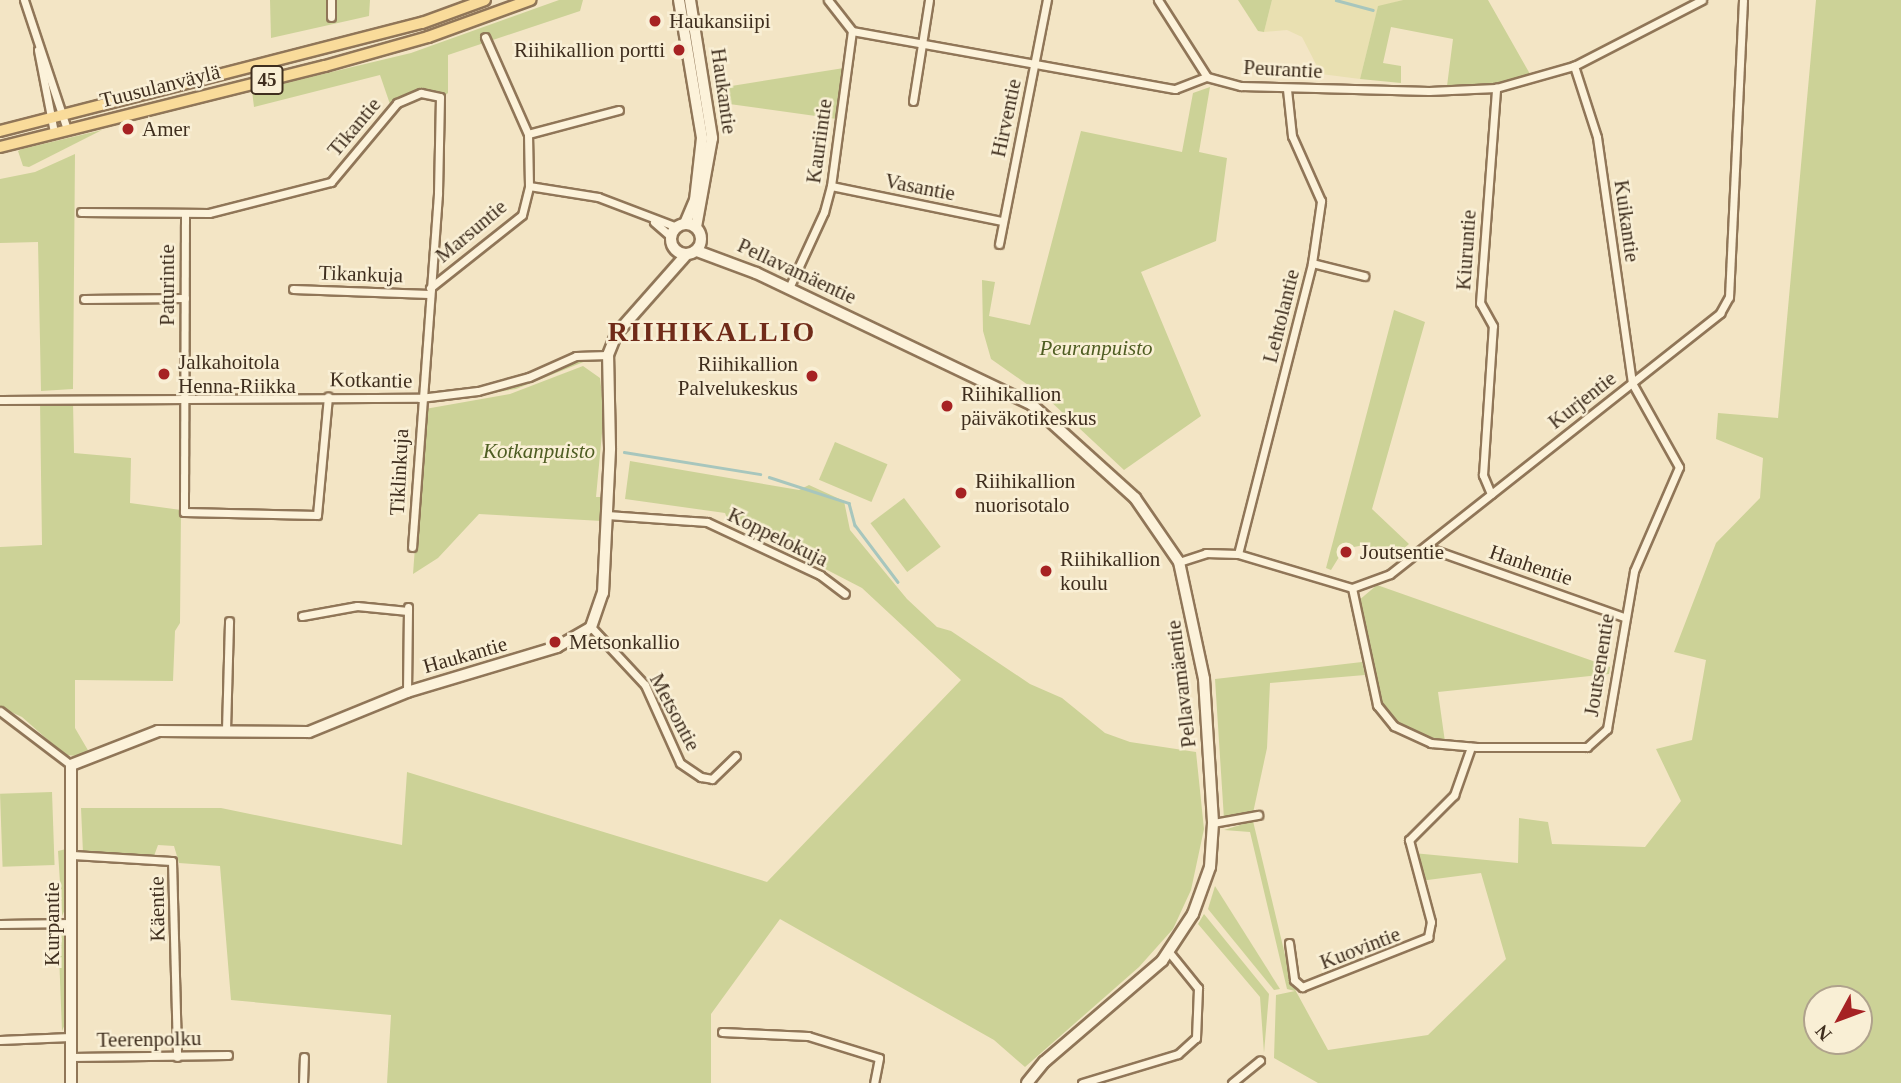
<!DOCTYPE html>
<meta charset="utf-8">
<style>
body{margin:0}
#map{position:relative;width:1901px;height:1083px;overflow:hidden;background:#f3e5c5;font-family:"Times New Roman",serif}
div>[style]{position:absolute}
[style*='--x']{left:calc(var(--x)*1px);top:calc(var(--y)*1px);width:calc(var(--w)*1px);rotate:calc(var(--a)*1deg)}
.farmland>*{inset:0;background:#e9e0b1}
.green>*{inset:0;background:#ccd297;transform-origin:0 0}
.stream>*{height:2.5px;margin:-1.25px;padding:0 1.25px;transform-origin:1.25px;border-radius:1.25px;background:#a7c6bd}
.roads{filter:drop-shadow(2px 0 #907658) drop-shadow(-2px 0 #907658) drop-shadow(0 2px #907658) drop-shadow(0 -2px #907658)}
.street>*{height:7px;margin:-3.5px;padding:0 3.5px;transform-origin:3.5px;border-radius:3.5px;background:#fcf2da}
.secondary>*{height:10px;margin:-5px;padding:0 5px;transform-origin:5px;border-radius:5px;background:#fcf2da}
.secondary>.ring{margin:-5px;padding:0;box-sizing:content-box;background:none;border:10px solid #fcf2da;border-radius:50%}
.primary>*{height:10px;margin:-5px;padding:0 5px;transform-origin:5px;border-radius:5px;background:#f9db9a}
.dots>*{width:19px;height:19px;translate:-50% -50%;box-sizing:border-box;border:4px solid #f9efd5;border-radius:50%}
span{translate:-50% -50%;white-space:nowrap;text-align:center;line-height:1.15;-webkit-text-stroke:5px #f9efd5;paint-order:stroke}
.shield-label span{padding:2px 5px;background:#f9efd5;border:2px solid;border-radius:5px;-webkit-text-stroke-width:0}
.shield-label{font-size:19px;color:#3f2e1e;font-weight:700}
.poi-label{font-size:21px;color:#3f2e1e}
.left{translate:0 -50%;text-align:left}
.right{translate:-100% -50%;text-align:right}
.street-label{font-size:21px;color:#3f2e1e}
.park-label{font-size:21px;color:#4e5d22;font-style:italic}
.district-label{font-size:28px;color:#702b19;font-weight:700;letter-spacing:2px}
.north{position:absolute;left:1803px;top:985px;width:70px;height:70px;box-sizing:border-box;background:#f9efd5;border:2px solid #afa28c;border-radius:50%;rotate:229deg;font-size:19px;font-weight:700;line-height:28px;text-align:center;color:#3f2e1e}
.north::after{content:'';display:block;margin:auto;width:24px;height:32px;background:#a62223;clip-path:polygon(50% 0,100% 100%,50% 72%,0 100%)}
</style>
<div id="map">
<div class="farmland">
<i style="clip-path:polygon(1272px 0,1403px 0,1378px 7px,1360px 79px,1321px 74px,1302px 37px,1287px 30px,1264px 32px)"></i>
</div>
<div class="green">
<i style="clip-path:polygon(270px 0,370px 0,369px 16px,271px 38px)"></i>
<i style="clip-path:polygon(559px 0,583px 0,580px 11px,448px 55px,448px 93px,443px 97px,433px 91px,420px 92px,391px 107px,380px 75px,254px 107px,252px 91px,411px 53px)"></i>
<i style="clip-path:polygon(1238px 0,1272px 0,1264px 32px,1258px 31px)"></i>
<i style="clip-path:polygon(1403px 0,1488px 0,1530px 74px,1496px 83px,1447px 86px,1453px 39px,1391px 27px,1383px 63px,1401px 66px,1401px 83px,1360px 79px,1378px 6px)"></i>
<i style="clip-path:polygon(evenodd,1816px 0,1901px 0,1901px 1083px,1318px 1083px,1274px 1058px,1276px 995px,1295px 991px,1287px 989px,1250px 832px,1224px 830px,1253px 821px,1292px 984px,1328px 1050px,1428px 1035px,1506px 959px,1481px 873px,1420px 881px,1413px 853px,1518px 863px,1519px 818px,1548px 822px,1552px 844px,1645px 847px,1681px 801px,1656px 749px,1692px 740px,1706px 660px,1674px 652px,1716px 543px,1760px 498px,1763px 458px,1716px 439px,1718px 413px,1778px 418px,1816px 0,1817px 999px,1859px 999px,1859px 1041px,1817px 1041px,1817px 999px)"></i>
<i style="clip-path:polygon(844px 68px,837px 119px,722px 103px,719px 88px)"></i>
<i style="clip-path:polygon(1210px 87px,1199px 152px,1227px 158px,1216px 241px,1141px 272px,1201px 416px,1124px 470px,1048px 399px,991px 359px,983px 331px,982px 280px,995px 282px,989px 316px,1030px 325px,1081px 131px,1182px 152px,1193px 93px)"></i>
<i style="clip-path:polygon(102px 130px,29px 167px,23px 166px,18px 151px,22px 149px)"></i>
<i style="clip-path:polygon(75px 154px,73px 389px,41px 391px,38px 242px,0 243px,0 179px,35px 172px)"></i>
<i style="clip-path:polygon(1394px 310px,1425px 322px,1372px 509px,1409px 544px,1388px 562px,1364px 545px,1344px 549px,1331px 570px,1326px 568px)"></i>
<i style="clip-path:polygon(577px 361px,586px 361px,516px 389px,434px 403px,517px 385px)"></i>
<i style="clip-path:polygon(583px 366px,600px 378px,604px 412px,596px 497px,601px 497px,602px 521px,479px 514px,438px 558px,413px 574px,425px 409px,510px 394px)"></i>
<i style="clip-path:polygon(40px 401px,73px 401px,74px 453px,131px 458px,130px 503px,181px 510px,180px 623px,175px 631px,173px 681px,75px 680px,75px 728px,89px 752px,77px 756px,65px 755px,22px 717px,0 707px,0 547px,42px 545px)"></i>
<i style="left:835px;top:442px;width:57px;height:41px;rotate:23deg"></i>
<i style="clip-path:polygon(630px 461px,799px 490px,809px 485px,844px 501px,850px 530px,907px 599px,937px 627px,951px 631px,1030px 684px,1062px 698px,1105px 733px,1130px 742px,1196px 752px,1204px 829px,1191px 890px,1173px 929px,1139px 967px,1025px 1067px,994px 1040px,780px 919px,711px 1014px,711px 1083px,387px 1083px,391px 1015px,231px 1000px,220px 866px,179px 863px,174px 846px,158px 845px,154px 856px,83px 853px,81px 808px,221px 808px,402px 845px,407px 772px,767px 882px,961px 680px,862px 588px,727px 518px,725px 513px,625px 499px)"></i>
<i style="left:904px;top:498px;width:61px;height:42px;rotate:53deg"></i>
<i style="clip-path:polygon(1377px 585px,1610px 667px,1609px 674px,1438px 692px,1445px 742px,1433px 741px,1396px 724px,1380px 704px,1358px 601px)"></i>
<i style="clip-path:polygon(1362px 662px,1365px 675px,1270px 683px,1267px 748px,1253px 813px,1224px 819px,1215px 679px)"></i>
<i style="left:52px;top:792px;width:73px;height:52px;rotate:88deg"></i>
<i style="clip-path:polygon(66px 849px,67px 905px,62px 916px,58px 851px)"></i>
<i style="clip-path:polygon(1215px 886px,1280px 989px,1274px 990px,1208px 909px)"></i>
<i style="clip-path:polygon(1204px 914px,1269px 994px,1264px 1053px,1260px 997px,1198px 924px)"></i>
<i style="clip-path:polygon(58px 928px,64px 929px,67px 939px,66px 1022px,62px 1031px)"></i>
</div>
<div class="stream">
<i style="--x:1336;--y:0;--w:38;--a:15"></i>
<i style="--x:624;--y:452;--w:138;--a:9.2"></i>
<i style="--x:769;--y:477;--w:84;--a:18"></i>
<i style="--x:849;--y:503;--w:23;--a:75"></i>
<i style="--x:855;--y:525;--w:71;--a:53"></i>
</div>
<div class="roads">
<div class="street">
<i style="--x:24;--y:0;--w:136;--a:71.6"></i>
<i style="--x:828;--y:0;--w:39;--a:52"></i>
<i style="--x:852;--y:31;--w:328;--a:10.2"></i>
<i style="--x:1175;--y:89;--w:34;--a:-21"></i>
<i style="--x:1207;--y:77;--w:35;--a:15"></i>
<i style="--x:1241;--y:86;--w:188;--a:1.5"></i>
<i style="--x:1429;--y:91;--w:67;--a:-2.6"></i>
<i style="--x:1496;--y:88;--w:81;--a:-15.8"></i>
<i style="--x:1574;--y:66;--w:144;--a:-27.3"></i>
<i style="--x:1158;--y:0;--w:91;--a:57.5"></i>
<i style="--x:331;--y:17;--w:17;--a:-90"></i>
<i style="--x:38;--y:50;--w:84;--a:79"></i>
<i style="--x:913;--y:101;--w:102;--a:-81"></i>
<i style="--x:528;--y:134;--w:94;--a:-14.8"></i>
<i style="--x:529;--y:186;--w:70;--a:9.1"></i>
<i style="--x:598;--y:197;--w:85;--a:20.8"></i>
<i style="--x:831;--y:186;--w:175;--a:11.6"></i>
<i style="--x:81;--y:212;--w:128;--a:0.4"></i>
<i style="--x:209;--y:213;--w:126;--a:-14.3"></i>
<i style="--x:331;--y:182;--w:103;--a:-50.1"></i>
<i style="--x:397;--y:103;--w:26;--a:-23"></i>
<i style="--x:421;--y:93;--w:19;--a:12"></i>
<i style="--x:440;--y:97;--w:97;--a:91.2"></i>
<i style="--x:438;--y:194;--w:354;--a:94.2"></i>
<i style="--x:185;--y:215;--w:297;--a:90.2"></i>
<i style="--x:184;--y:512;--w:133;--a:1.3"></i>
<i style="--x:317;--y:515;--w:119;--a:-84.7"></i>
<i style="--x:654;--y:222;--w:23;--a:41"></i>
<i style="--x:999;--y:244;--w:249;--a:-78.9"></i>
<i style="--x:1312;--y:263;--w:54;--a:14"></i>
<i style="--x:430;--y:288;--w:117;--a:-38.4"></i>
<i style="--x:522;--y:215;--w:30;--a:-76"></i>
<i style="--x:529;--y:186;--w:52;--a:-91.1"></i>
<i style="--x:528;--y:134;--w:106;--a:-113.9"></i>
<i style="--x:789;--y:288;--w:84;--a:-65.3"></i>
<i style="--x:824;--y:212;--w:27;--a:-75"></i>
<i style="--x:831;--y:186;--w:156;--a:-82.3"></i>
<i style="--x:293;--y:289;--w:136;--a:2.1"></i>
<i style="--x:84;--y:299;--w:101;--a:-0.6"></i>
<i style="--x:0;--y:400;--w:420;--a:-0.3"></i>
<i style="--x:420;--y:398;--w:58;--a:-6.9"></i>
<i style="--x:478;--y:391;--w:53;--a:-15.4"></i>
<i style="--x:529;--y:377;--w:51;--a:-24.1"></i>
<i style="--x:576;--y:356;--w:32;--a:-2"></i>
<i style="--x:1491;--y:494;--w:21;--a:-113"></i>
<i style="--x:1483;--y:475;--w:149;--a:-86.2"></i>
<i style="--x:1493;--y:326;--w:26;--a:-119"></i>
<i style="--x:1480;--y:303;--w:216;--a:-85.7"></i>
<i style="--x:607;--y:515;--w:100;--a:4"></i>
<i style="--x:707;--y:522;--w:125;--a:25.1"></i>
<i style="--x:820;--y:575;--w:31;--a:37"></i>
<i style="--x:1426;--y:547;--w:210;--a:19.5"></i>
<i style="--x:1238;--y:554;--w:300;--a:-75.7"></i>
<i style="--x:1312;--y:263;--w:63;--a:-81.7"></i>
<i style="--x:1321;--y:201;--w:71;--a:-114"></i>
<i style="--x:1292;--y:136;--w:47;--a:-96.1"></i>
<i style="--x:1179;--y:562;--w:28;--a:-18"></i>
<i style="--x:1206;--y:553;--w:32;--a:2"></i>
<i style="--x:1238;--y:554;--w:119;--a:16.6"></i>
<i style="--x:1352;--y:588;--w:40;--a:-20.2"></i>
<i style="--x:1390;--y:574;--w:421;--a:-38.3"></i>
<i style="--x:1720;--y:313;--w:18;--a:-61"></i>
<i style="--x:1729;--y:297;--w:297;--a:-87.3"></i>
<i style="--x:1352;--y:588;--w:120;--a:77.9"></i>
<i style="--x:1377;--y:705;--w:27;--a:51"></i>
<i style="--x:1394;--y:726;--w:41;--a:24.7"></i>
<i style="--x:1431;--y:743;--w:46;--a:5"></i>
<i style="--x:1477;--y:747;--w:110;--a:0"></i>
<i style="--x:1587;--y:747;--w:27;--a:-42"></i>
<i style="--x:1607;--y:729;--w:160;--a:-80.3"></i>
<i style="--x:1634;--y:571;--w:113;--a:-66.6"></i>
<i style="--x:1679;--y:467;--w:96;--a:-119.2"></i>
<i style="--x:1632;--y:383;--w:248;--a:-98.1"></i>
<i style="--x:1597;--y:137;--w:75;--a:-107.9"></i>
<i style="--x:302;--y:616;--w:56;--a:-10.3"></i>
<i style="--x:357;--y:606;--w:51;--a:5.6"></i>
<i style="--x:591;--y:627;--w:79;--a:47"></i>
<i style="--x:645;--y:685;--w:85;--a:65.8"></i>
<i style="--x:680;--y:763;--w:25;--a:34"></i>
<i style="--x:701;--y:777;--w:11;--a:10"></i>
<i style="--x:712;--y:779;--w:33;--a:-44"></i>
<i style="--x:407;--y:692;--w:85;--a:-89.3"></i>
<i style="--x:0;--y:711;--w:89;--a:37.3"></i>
<i style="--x:226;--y:730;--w:109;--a:-88.4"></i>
<i style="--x:1213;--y:823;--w:46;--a:-10.1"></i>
<i style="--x:72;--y:855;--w:100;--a:3.4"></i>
<i style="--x:172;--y:861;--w:196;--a:88.5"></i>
<i style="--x:0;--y:924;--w:72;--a:-0.8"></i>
<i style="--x:1289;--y:943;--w:37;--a:82"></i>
<i style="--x:1294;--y:980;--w:11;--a:41"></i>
<i style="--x:1302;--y:987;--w:136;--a:-21.6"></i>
<i style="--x:1428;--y:937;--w:15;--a:-79"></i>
<i style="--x:1431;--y:922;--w:85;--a:-105"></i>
<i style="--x:1409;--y:840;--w:64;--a:-45"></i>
<i style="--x:1454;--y:795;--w:51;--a:-70.5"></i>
<i style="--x:722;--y:1032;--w:86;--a:2.7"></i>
<i style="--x:808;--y:1036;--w:74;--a:17.2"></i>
<i style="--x:879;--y:1058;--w:25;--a:101"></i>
<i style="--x:0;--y:1040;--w:70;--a:-2.5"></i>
<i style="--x:71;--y:1057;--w:157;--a:-0.7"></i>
<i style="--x:303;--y:1083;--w:26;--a:-88"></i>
<i style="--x:1082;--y:1083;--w:100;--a:-16.8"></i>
<i style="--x:1178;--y:1054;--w:24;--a:-42"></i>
<i style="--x:1196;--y:1038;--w:50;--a:-87.7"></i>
<i style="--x:1198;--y:988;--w:46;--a:-128.9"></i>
<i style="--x:1232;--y:1083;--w:36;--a:-39"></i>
</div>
<div class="secondary">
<i style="--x:679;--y:0;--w:140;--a:80.5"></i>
<i style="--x:702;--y:138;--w:62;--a:96.4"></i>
<i style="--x:695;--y:200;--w:26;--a:113"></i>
<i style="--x:690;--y:0;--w:140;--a:80.9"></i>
<i style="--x:712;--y:138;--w:90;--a:100.2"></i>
<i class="ring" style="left:671px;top:224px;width:20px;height:20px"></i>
<i style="--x:697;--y:251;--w:63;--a:20.4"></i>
<i style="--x:756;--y:273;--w:305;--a:25.5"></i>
<i style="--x:1031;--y:404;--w:140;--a:42.1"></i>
<i style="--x:1135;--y:498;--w:78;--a:55.5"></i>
<i style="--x:1179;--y:562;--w:120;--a:77.9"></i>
<i style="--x:1204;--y:679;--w:144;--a:86.4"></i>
<i style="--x:1213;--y:823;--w:44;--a:93.9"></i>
<i style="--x:1210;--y:867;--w:50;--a:109.9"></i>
<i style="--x:1193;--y:914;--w:56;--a:123.4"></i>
<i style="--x:1162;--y:961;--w:155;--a:139.4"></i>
<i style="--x:1044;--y:1062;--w:27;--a:129"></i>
<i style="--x:71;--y:1083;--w:318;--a:-90"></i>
<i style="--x:71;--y:765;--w:93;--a:-21.3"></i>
<i style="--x:158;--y:731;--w:151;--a:0.4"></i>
<i style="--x:309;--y:732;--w:106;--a:-22.2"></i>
<i style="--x:407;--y:692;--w:157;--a:-16.7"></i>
<i style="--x:557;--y:647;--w:39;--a:-30"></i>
<i style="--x:591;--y:627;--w:36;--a:-71"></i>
<i style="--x:603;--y:593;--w:145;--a:-87.2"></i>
<i style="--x:610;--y:448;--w:93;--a:-91.2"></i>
<i style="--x:608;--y:355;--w:24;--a:-68"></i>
<i style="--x:617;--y:333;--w:104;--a:-48.5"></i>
</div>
<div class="primary">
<i style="--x:0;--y:131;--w:436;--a:-14.4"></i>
<i style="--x:422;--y:23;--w:67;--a:-20.1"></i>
<i style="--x:0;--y:147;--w:335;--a:-14"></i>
<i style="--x:325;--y:66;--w:107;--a:-15.7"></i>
<i style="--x:428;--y:37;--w:109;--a:-19.9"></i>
</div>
</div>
<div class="dots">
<i style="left:655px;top:21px;background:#a62223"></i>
<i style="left:679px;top:50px;background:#a62223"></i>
<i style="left:128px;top:129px;background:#a62223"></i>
<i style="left:164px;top:374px;background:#a62223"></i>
<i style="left:812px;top:376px;background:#a62223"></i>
<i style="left:947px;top:406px;background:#a62223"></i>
<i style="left:961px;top:493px;background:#a62223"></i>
<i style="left:1346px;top:552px;background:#a62223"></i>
<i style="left:1046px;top:571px;background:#a62223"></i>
<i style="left:555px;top:642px;background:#a62223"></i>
</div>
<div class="shield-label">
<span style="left:267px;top:80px">45</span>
</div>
<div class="poi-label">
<span class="left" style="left:669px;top:21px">Haukansiipi</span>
<span class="right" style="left:665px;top:50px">Riihikallion portti</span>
<span class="left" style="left:142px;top:129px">Amer</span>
<span class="left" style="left:178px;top:374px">Jalkahoitola<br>Henna-Riikka</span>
<span class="right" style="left:798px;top:376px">Riihikallion<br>Palvelukeskus</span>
<span class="left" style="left:961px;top:406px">Riihikallion<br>päiväkotikeskus</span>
<span class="left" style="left:975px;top:493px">Riihikallion<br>nuorisotalo</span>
<span class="left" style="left:1360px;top:552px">Joutsentie</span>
<span class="left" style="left:1060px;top:571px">Riihikallion<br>koulu</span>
<span class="left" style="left:569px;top:642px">Metsonkallio</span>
</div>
<div class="street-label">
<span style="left:1283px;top:69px;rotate:3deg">Peurantie</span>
<span style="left:160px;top:86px;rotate:-14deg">Tuusulanväylä</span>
<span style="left:724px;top:91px;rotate:82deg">Haukantie</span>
<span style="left:1006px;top:118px;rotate:-78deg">Hirventie</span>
<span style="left:354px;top:127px;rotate:-50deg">Tikantie</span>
<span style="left:819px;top:141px;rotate:-82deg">Kauriintie</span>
<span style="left:920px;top:187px;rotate:11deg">Vasantie</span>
<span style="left:1627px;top:221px;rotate:82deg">Kuikantie</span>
<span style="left:471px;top:231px;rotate:-40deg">Marsuntie</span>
<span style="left:1466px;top:250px;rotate:-86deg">Kiuruntie</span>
<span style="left:797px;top:271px;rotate:25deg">Pellavamäentie</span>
<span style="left:361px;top:274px;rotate:2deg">Tikankuja</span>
<span style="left:167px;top:285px;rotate:-90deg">Paturintie</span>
<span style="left:1281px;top:316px;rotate:-76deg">Lehtolantie</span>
<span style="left:371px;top:380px;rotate:1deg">Kotkantie</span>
<span style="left:1582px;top:400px;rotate:-38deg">Kurjentie</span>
<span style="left:399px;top:472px;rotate:-87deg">Tiklinkuja</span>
<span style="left:778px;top:537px;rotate:26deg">Koppelokuja</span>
<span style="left:1531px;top:565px;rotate:19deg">Hanhentie</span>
<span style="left:465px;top:655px;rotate:-16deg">Haukantie</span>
<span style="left:1599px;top:665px;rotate:-81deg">Joutsenentie</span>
<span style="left:1181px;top:684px;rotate:-97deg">Pellavamäentie</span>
<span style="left:675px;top:712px;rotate:62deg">Metsontie</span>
<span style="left:157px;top:909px;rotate:-91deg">Käentie</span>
<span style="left:52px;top:924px;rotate:-90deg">Kurpantie</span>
<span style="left:1360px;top:948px;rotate:-21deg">Kuovintie</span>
<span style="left:149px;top:1039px;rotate:-1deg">Teerenpolku</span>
</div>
<div class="park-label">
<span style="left:1096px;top:348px">Peuranpuisto</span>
<span style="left:539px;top:451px">Kotkanpuisto</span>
</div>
<div class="district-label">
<span style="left:712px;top:332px">RIIHIKALLIO</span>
</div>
<div class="north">N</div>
</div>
